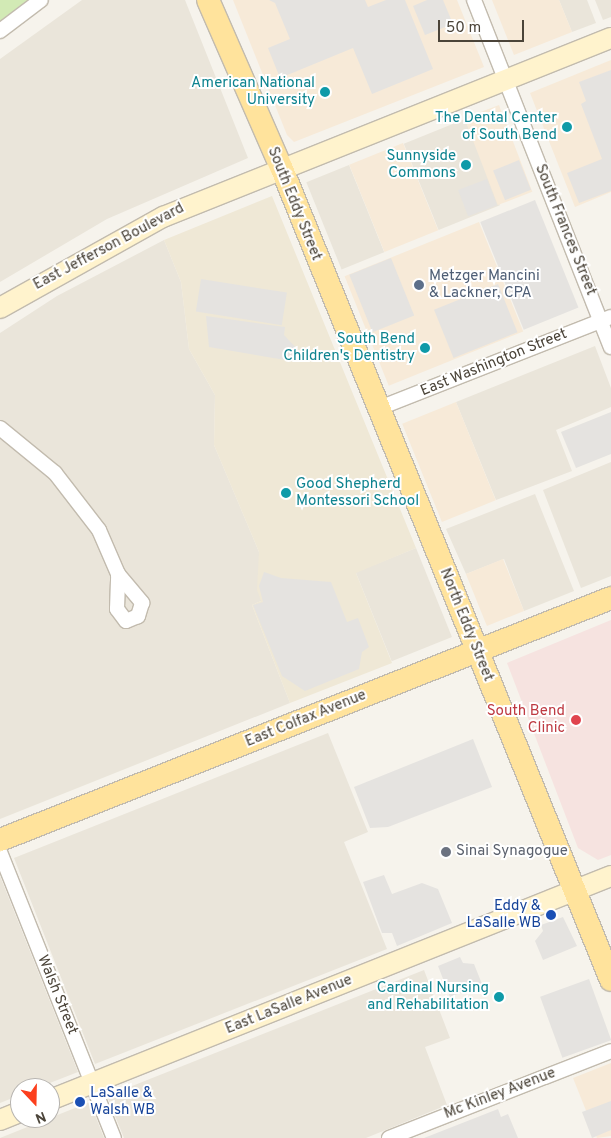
<!DOCTYPE html>
<style>
body{margin:0}
#map{position:relative;width:611px;height:1138px;overflow:hidden;background:#f6f3ec;font-family:Overpass,sans-serif}
div>[style]{position:absolute}
[style*='--x']{left:calc(var(--x)*1px);top:calc(var(--y)*1px);width:calc(var(--w)*1px);rotate:calc(var(--a)*1deg)}
.residential>*{inset:0;background:#eae5da;transform-origin:0 0}
.commercial>*{inset:0;background:#f7ead8;transform-origin:0 0}
.education>*{inset:0;background:#efe8d6}
.medical>*{inset:0;background:#f6e3e0}
.green>*{inset:0;background:#d2eab5}
.parking>*{inset:0;background:#e5e3e0;transform-origin:0 0}
.roads{filter:drop-shadow(1px 0 #c2bbae) drop-shadow(-1px 0 #c2bbae) drop-shadow(0 1px #c2bbae) drop-shadow(0 -1px #c2bbae)}
.street>*{height:14px;margin:-7px;padding:0 7px;transform-origin:7px;border-radius:7px;background:#fff}
.secondary>*{height:20px;margin:-10px;padding:0 10px;transform-origin:10px;border-radius:10px;background:#fff3cd}
.primary>*{height:22px;margin:-11px;padding:0 11px;transform-origin:11px;border-radius:11px;background:#ffe39c}
.dots>*{width:14px;height:14px;translate:-50% -50%;box-sizing:border-box;border:2px solid #fff;border-radius:50%}
span{translate:-50% -50%;white-space:nowrap;text-align:center;line-height:1.15;-webkit-text-stroke:4px #fff;paint-order:stroke}
.culture-label{font-size:15px;color:#0d838f}
.right{translate:-100% -50%;text-align:right}
.left{translate:0 -50%;text-align:left}
.street-label{font-size:15px;color:#4b4439}
.service-label{font-size:15px;color:#4e5e75}
.health-label{font-size:15px;color:#be3a42}
.worship-label{font-size:15px;color:#5b616d}
.transit-label{font-size:15px;color:#164399}
.north{position:absolute;left:10px;top:1078px;width:50px;height:50px;box-sizing:border-box;background:#fff;border:1px solid #b7b4b0;border-radius:50%;rotate:159deg;font-size:14px;font-weight:700;line-height:20px;text-align:center;color:#4b4439}
.north::after{content:'';display:block;margin:auto;width:18px;height:22px;background:#fc3f1d;clip-path:polygon(50% 0,100% 100%,50% 72%,0 100%)}
.scale{position:absolute;left:438px;top:20px;width:86px;height:22px;box-sizing:border-box;border:2px solid #4b4439;border-top:0;padding-left:6px;font-size:15px;line-height:18px;white-space:nowrap;color:#4b4439;-webkit-text-stroke:4px #fff;paint-order:stroke}
</style>
<div id="map">
<div class="residential">
<i style="clip-path:polygon(82px 0,185px 0,248px 158px,107px 219px,0 282px,0 59px)"></i>
<i style="clip-path:polygon(559px 0,587px 0,596px 23px,572px 32px)"></i>
<i style="clip-path:polygon(595px 0,611px 0,611px 17px,603px 20px)"></i>
<i style="left:465px;top:119px;width:93px;height:66px;rotate:68deg"></i>
<i style="left:349px;top:165px;width:94px;height:46px;rotate:68deg"></i>
<i style="clip-path:polygon(164px 240px,181px 282px,189px 349px,215px 395px,214px 445px,259px 552px,261px 601px,252px 605px,290px 703px,0 819px,0 333px,57px 296px)"></i>
<i style="clip-path:polygon(595px 346px,611px 388px,611px 407px,556px 430px,572px 471px,496px 500px,456px 402px)"></i>
<i style="clip-path:polygon(611px 462px,611px 576px,581px 588px,543px 490px)"></i>
<i style="clip-path:polygon(535px 494px,574px 591px,524px 611px,504px 559px,466px 574px,446px 529px)"></i>
<i style="left:416px;top:548px;width:96px;height:65px;rotate:68deg"></i>
<i style="clip-path:polygon(328px 733px,368px 832px,344px 842px,387px 949px,95px 1064px,14px 858px)"></i>
<i style="clip-path:polygon(0 876px,78px 1072px,37px 1088px,20px 1088px,20px 1095px,0 1103px)"></i>
<i style="clip-path:polygon(424px 970px,450px 1038px,425px 1047px,447px 1105px,366px 1138px,124px 1138px,107px 1096px)"></i>
<i style="clip-path:polygon(90px 1102px,104px 1138px,0 1138px)"></i>
</div>
<div class="commercial">
<i style="clip-path:polygon(233px 0,457px 0,484px 67px,294px 142px,287px 135px)"></i>
<i style="clip-path:polygon(492px 0,559px 0,572px 32px,514px 55px)"></i>
<i style="clip-path:polygon(611px 60px,611px 192px,575px 207px,530px 93px)"></i>
<i style="left:499px;top:105px;width:93px;height:37px;rotate:69deg"></i>
<i style="left:403px;top:143px;width:94px;height:58px;rotate:68deg"></i>
<i style="left:479px;top:222px;width:118px;height:145px;rotate:68deg"></i>
<i style="left:456px;top:402px;width:106px;height:58px;rotate:68deg"></i>
<i style="left:503px;top:559px;width:56px;height:40px;rotate:68deg"></i>
<i style="clip-path:polygon(611px 1063px,611px 1136px,597px 1138px,573px 1078px)"></i>
</div>
<div class="education">
<i style="clip-path:polygon(272px 196px,416px 548px,356px 573px,392px 663px,290px 703px,252px 605px,261px 601px,257px 590px,259px 552px,214px 445px,215px 395px,189px 349px,181px 282px,164px 240px)"></i>
</div>
<div class="medical">
<i style="clip-path:polygon(611px 620px,611px 855px,598px 860px,578px 848px,507px 663px)"></i>
</div>
<div class="green">
<i style="clip-path:polygon(0 0,30px 0,0 21px)"></i>
</div>
<div class="parking">
<i style="clip-path:polygon(269px 0,365px 0,368px 7px,386px 0,405px 0,433px 69px,372px 94px,353px 48px,280px 78px,268px 48px,290px 39px,275px 3px)"></i>
<i style="clip-path:polygon(427px 0,443px 0,453px 24px,425px 35px,413px 6px)"></i>
<i style="clip-path:polygon(611px 70px,611px 191px,579px 203px,567px 173px,602px 159px,581px 104px,586px 101px,579px 82px)"></i>
<i style="left:519px;top:160px;width:32px;height:28px;rotate:68deg"></i>
<i style="left:487px;top:179px;width:28px;height:31px;rotate:69deg"></i>
<i style="left:535px;top:200px;width:116px;height:59px;rotate:68deg"></i>
<i style="left:391px;top:258px;width:62px;height:45px;rotate:68deg"></i>
<i style="left:201px;top:279px;width:87px;height:33px;rotate:9deg"></i>
<i style="left:498px;top:284px;width:52px;height:69px;rotate:68deg"></i>
<i style="clip-path:polygon(206px 316px,285px 327px,284px 335px,299px 351px,297px 362px,209px 347px)"></i>
<i style="clip-path:polygon(611px 412px,611px 454px,576px 468px,561px 432px)"></i>
<i style="clip-path:polygon(264px 572px,281px 578px,331px 582px,347px 622px,358px 618px,369px 647px,362px 652px,359px 669px,305px 691px,282px 676px,253px 605px,263px 602px,259px 586px)"></i>
<i style="clip-path:polygon(473px 739px,492px 787px,388px 827px,370px 828px,354px 787px)"></i>
<i style="clip-path:polygon(384px 875px,392px 894px,422px 883px,438px 889px,452px 923px,397px 946px,392px 933px,382px 933px,363px 882px)"></i>
<i style="clip-path:polygon(563px 917px,577px 946px,543px 960px,535px 941px,543px 931px,541px 925px)"></i>
<i style="clip-path:polygon(460px 957px,463px 963px,474px 964px,482px 984px,450px 997px,438px 966px)"></i>
<i style="left:589px;top:979px;width:65px;height:52px;rotate:70deg"></i>
<i style="clip-path:polygon(611px 1101px,611px 1130px,592px 1138px,582px 1112px)"></i>
<i style="clip-path:polygon(498px 1109px,501px 1117px,508px 1114px,518px 1138px,424px 1138px)"></i>
</div>
<div class="roads">
<div class="street">
<i style="--x:474;--y:0;--w:373;--a:68.5"></i>
<i style="--x:0;--y:31;--w:51;--a:-37.1"></i>
<i style="--x:377;--y:409;--w:251;--a:-21.5"></i>
<i style="--x:0;--y:428;--w:71;--a:39.3"></i>
<i style="--x:55;--y:473;--w:72;--a:52.3"></i>
<i style="--x:99;--y:530;--w:48;--a:66.6"></i>
<i style="--x:118;--y:574;--w:38;--a:50"></i>
<i style="--x:142;--y:603;--w:14;--a:107"></i>
<i style="--x:138;--y:616;--w:13;--a:157"></i>
<i style="--x:126;--y:621;--w:15;--a:-127"></i>
<i style="--x:117;--y:609;--w:35;--a:-88"></i>
<i style="--x:0;--y:852;--w:308;--a:68.3"></i>
<i style="--x:389;--y:1138;--w:238;--a:-21.4"></i>
</div>
<div class="secondary">
<i style="--x:0;--y:308;--w:187;--a:-29.2"></i>
<i style="--x:163;--y:217;--w:482;--a:-21.8"></i>
<i style="--x:50;--y:1100;--w:604;--a:-21.77"></i>
<i style="--x:0;--y:1120;--w:22;--a:-22"></i>
</div>
<div class="primary">
<i style="--x:208;--y:0;--w:184;--a:66.4"></i>
<i style="--x:282;--y:169;--w:875;--a:67.92"></i>
<i style="--x:0;--y:840;--w:657;--a:-21.61"></i>
</div>
</div>
<div class="dots">
<i style="left:325px;top:92px;background:#0f9aa8"></i>
<i style="left:567px;top:127px;background:#0f9aa8"></i>
<i style="left:466px;top:165px;background:#0f9aa8"></i>
<i style="left:419px;top:285px;background:#5c6f8a"></i>
<i style="left:425px;top:348px;background:#0f9aa8"></i>
<i style="left:286px;top:493px;background:#0f9aa8"></i>
<i style="left:576px;top:720px;background:#e0444e"></i>
<i style="left:446px;top:852px;background:#6b7280"></i>
<i style="left:551px;top:915px;background:#1a4fb4"></i>
<i style="left:499px;top:997px;background:#0f9aa8"></i>
<i style="left:80px;top:1102px;background:#1a4fb4"></i>
</div>
<div class="culture-label">
<span class="right" style="left:315px;top:92px">American National<br>University</span>
<span class="right" style="left:557px;top:127px">The Dental Center<br>of South Bend</span>
<span class="right" style="left:456px;top:165px">Sunnyside<br>Commons</span>
<span class="right" style="left:415px;top:348px">South Bend<br>Children's Dentistry</span>
<span class="left" style="left:296px;top:493px">Good Shepherd<br>Montessori School</span>
<span class="right" style="left:489px;top:997px">Cardinal Nursing<br>and Rehabilitation</span>
</div>
<div class="street-label">
<span style="left:294px;top:204px;rotate:68deg">South Eddy Street</span>
<span style="left:565px;top:230px;rotate:68deg">South Frances Street</span>
<span style="left:109px;top:247px;rotate:-28deg">East Jefferson Boulevard</span>
<span style="left:494px;top:363px;rotate:-22deg">East Washington Street</span>
<span style="left:466px;top:625px;rotate:68deg">North Eddy Street</span>
<span style="left:306px;top:719px;rotate:-22deg">East Colfax Avenue</span>
<span style="left:57px;top:995px;rotate:68deg">Walsh Street</span>
<span style="left:289px;top:1005px;rotate:-22deg">East LaSalle Avenue</span>
<span style="left:500px;top:1094px;rotate:-21deg">Mc Kinley Avenue</span>
</div>
<div class="service-label">
<span class="left" style="left:429px;top:285px">Metzger Mancini<br>&amp; Lackner, CPA</span>
</div>
<div class="health-label">
<span class="right" style="left:565px;top:720px">South Bend<br>Clinic</span>
</div>
<div class="worship-label">
<span class="left" style="left:456px;top:852px">Sinai Synagogue</span>
</div>
<div class="transit-label">
<span class="right" style="left:541px;top:915px">Eddy &amp;<br>LaSalle WB</span>
<span class="left" style="left:90px;top:1102px">LaSalle &amp;<br>Walsh WB</span>
</div>
<div class="north">N</div>
<div class="scale">50 m</div>
</div>
